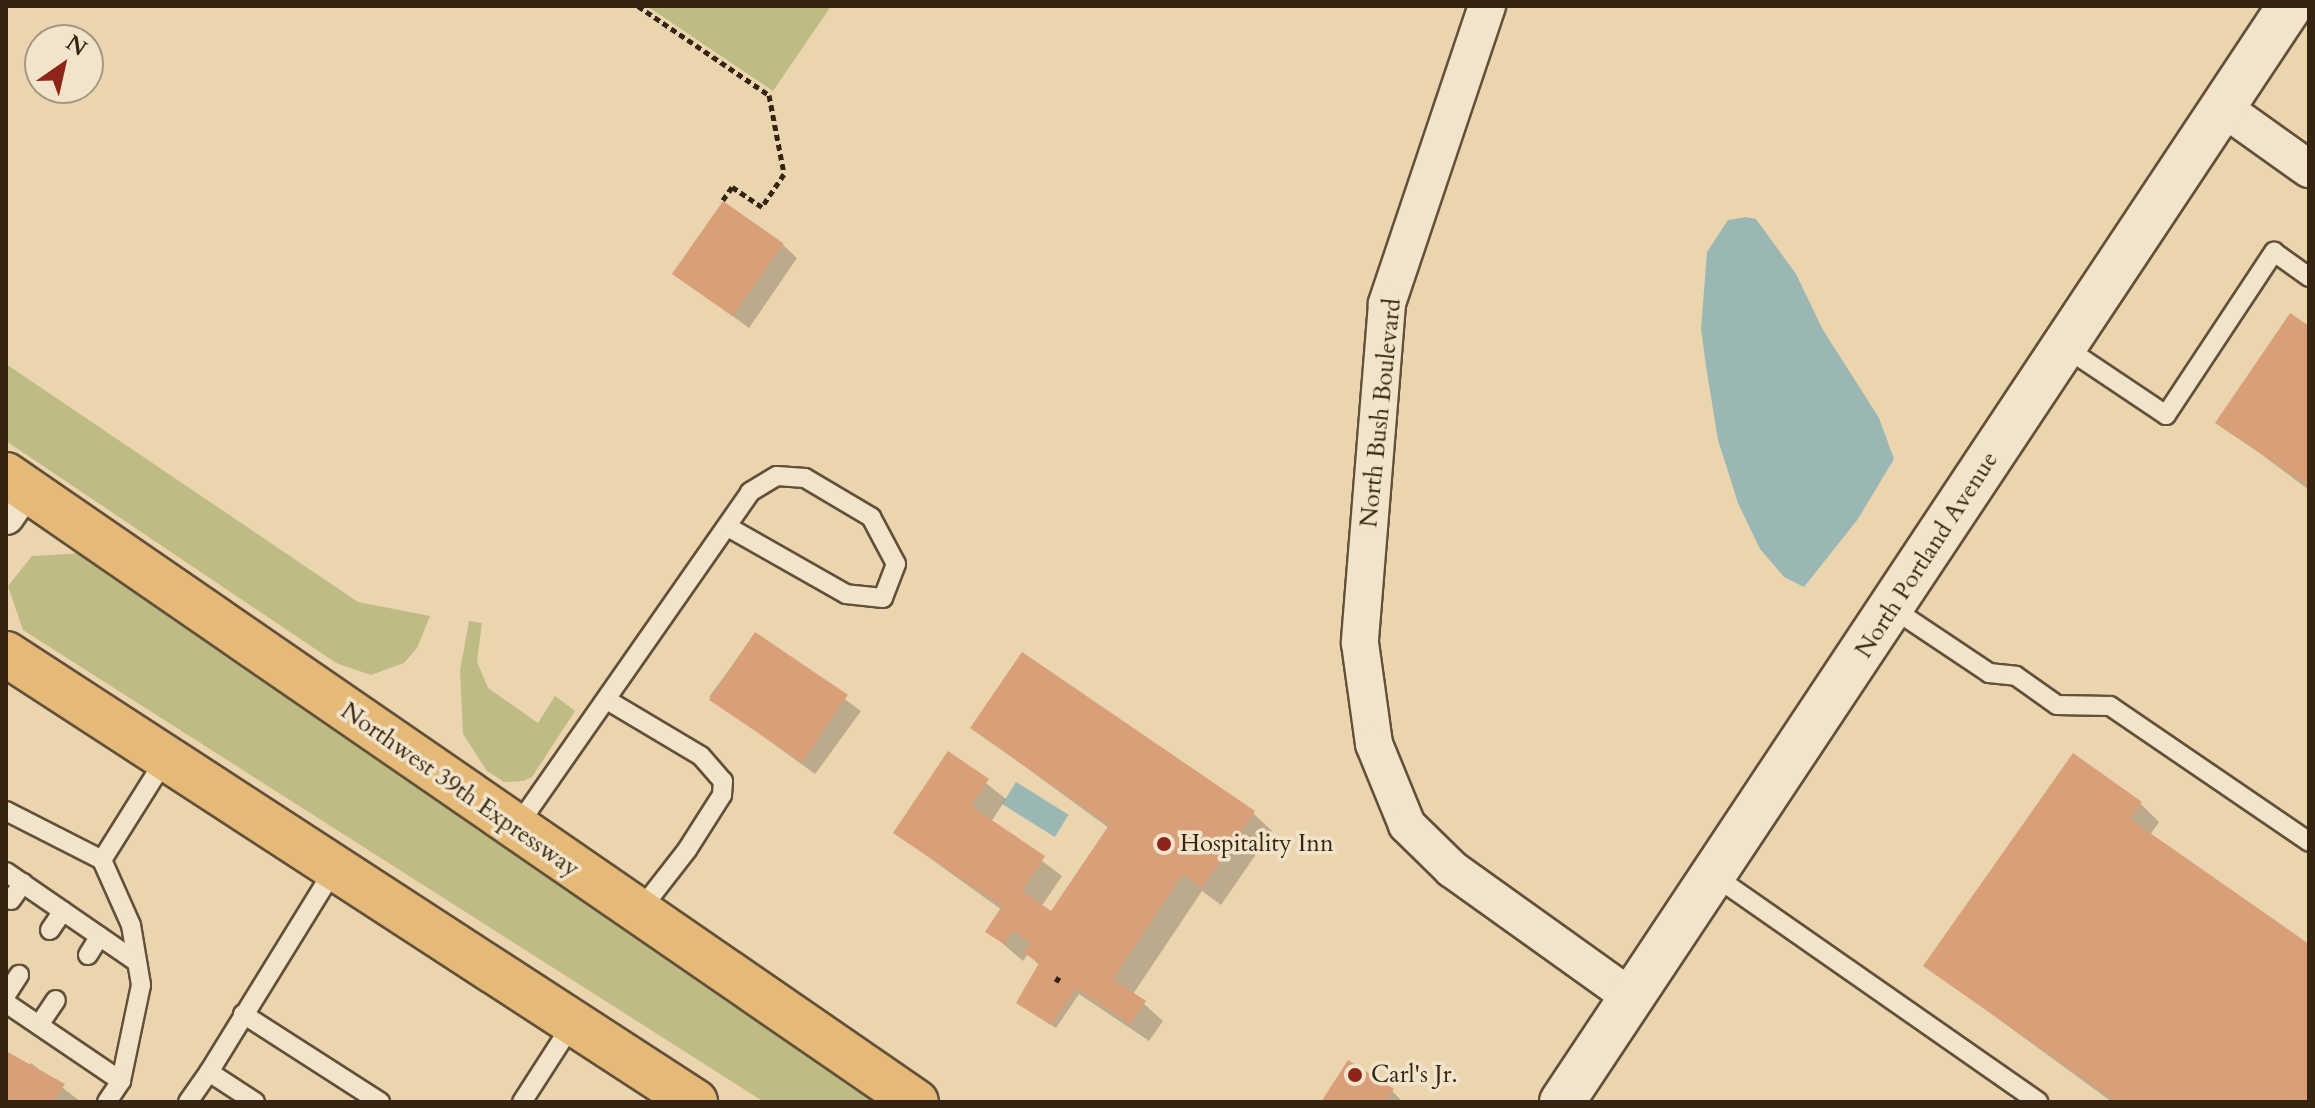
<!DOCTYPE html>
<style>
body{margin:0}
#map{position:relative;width:2315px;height:1108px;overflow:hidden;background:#ead5af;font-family:Cardo,serif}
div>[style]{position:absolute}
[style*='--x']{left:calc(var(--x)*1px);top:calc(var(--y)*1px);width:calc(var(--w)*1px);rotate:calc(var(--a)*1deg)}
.green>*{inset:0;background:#bfbb85}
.water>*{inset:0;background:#9ab7b3;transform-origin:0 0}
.shadow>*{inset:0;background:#0003;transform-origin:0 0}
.building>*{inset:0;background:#d99f79;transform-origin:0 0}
.path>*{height:5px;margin-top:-2.5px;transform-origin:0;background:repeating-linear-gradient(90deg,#362412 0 6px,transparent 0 10px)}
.roads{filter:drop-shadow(2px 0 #635039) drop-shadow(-2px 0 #635039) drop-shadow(0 2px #635039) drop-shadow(0 -2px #635039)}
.lane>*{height:18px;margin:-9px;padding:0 9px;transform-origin:9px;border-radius:9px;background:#f1e4cb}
.street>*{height:36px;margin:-18px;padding:0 18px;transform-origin:18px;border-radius:18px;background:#f1e4cb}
.secondary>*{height:44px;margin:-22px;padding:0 22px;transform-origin:22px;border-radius:22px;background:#f1e4cb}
.highway>*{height:44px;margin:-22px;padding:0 22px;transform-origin:22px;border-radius:22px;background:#e5ba78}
.dots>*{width:22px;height:22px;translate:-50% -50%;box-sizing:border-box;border:4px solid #f1e4cb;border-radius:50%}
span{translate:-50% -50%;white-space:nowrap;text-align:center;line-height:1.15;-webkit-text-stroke:7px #f1e4cb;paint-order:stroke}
.street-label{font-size:24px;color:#362412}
.poi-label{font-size:24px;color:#362412}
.left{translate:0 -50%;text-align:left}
.frame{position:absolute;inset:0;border:8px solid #362412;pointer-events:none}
.north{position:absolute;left:24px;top:24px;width:80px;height:80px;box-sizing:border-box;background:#f1e4cb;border:2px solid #a69781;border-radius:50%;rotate:34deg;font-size:22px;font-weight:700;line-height:32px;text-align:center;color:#362412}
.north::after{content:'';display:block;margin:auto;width:28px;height:36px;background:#8f2418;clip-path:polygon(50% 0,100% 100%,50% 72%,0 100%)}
</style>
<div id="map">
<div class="green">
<i style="clip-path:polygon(647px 6px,831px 6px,773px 91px)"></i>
<i style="clip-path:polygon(6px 364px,358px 602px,430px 616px,417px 648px,404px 663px,371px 675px,336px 663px,6px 441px)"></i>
<i style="clip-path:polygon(85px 553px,879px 1102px,764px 1102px,23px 630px,8px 586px,32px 556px)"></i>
<i style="clip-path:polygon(469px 621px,482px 623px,477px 662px,488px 688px,538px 723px,555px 696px,575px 711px,532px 777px,523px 781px,504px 782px,487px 771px,463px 734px,460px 671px)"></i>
</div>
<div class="water">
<i style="clip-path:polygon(1746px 217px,1756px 219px,1796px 274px,1823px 330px,1879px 418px,1894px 459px,1858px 519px,1804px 587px,1784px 577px,1760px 549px,1738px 503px,1718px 440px,1706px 366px,1701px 329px,1707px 252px,1728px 220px)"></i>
<i style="left:1016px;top:782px;width:62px;height:26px;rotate:32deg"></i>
</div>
<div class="shadow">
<i style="clip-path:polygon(782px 244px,797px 258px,749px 328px,676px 274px)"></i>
<i style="clip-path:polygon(2309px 328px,2309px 490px,2218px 422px)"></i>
<i style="left:755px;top:634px;width:131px;height:78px;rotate:36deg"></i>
<i style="clip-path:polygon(972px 728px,1253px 813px,1272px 831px,1221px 905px,1202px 891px,1133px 994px,1163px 1021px,1149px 1041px,1079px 994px,1056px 1028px,1022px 1006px,1040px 966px,1028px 954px,1023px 961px,988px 931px,1002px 910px,895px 833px,949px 754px,1006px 799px,991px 822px,1062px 876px,1041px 907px,1052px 914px,1109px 828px)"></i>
<i style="clip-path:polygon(2141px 804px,2159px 822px,2150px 835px,2309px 946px,2309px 1102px,2112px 1102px,1926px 966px)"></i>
<i style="clip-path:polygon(6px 1054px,28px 1069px,31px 1063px,81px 1102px,6px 1102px)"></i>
<i style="clip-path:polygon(1392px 1091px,1403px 1102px,1323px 1102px)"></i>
</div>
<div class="building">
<i style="left:723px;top:201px;width:74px;height:89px;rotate:35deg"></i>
<i style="clip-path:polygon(2290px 313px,2309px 326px,2309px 486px,2215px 423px)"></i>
<i style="left:755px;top:632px;width:112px;height:82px;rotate:34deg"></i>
<i style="clip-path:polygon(1022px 652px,1255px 811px,1202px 888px,1183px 874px,1113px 979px,1146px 1001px,1130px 1024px,1076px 988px,1051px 1025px,1016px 1003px,1039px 963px,1024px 953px,1030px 943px,1013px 931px,1004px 944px,985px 932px,1002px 906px,893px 833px,948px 751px,989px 779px,971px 806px,1045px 856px,1022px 891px,1051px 911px,1109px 825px,970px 728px)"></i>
<i style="clip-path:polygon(2073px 753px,2142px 802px,2130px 819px,2309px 944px,2309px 1102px,2117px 1102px,1923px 966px)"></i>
<i style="clip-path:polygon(6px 1051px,65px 1084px,53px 1102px,6px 1102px)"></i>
<i style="clip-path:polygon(1348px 1060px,1394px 1089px,1385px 1102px,1321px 1102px)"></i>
</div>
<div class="path">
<i style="--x:638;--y:6;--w:158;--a:34.2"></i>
<i style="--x:769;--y:95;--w:80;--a:79.2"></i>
<i style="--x:784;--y:174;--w:40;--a:124"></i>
<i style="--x:762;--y:207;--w:36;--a:-146"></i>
<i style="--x:732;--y:187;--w:16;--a:125"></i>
<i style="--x:1056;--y:982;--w:6;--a:-59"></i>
</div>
<div class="roads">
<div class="lane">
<i style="--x:2063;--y:346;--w:124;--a:33.8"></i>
<i style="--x:2166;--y:415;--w:196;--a:-56.5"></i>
<i style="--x:2274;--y:252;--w:43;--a:35.5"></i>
<i style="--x:1892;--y:608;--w:117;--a:33.8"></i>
<i style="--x:1989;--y:673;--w:27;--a:6"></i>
<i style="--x:2016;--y:676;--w:50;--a:35.3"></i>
<i style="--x:2057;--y:705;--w:53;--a:1.1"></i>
<i style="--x:2110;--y:706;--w:241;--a:34.3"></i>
<i style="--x:607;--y:700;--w:109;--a:30.8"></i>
<i style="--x:701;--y:756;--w:33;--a:49"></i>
<i style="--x:723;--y:781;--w:14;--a:94"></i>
<i style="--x:722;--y:795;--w:65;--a:122.5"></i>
<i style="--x:687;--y:850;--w:80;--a:127.9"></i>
<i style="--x:6;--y:811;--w:108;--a:27"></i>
<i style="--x:102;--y:860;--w:120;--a:-57.9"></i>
<i style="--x:516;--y:828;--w:409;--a:-55.1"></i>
<i style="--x:750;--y:492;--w:31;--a:-31"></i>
<i style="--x:777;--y:476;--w:28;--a:4"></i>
<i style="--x:805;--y:478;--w:77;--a:30.6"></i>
<i style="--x:871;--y:517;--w:53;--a:62"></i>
<i style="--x:896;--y:564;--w:36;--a:111"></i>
<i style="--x:883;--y:598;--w:37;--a:-174"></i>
<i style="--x:846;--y:594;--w:136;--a:-150.4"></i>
<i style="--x:102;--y:860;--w:71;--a:66"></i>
<i style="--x:131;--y:925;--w:61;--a:80.5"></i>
<i style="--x:141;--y:985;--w:98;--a:101.8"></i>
<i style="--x:121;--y:1081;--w:25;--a:124"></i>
<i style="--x:6;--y:872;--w:159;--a:34.5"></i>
<i style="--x:1716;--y:877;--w:393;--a:34.9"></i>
<i style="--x:11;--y:900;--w:21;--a:-55"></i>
<i style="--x:50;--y:930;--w:23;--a:-56"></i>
<i style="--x:88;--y:955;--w:22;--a:-58"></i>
<i style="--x:6;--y:995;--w:24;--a:-57"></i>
<i style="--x:6;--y:1003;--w:139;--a:34.1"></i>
<i style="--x:243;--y:1014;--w:163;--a:32.7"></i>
<i style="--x:39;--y:1025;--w:30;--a:-56"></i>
<i style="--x:188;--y:1102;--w:37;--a:-55"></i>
<i style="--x:255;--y:1102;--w:55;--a:-146.9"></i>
<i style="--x:209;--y:1072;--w:240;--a:-58.3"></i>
<i style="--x:522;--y:1102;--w:94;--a:-57.2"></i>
</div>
<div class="street">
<i style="--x:1487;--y:6;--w:314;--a:108.6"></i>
<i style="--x:1387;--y:304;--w:340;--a:94.6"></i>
<i style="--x:1360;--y:643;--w:102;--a:82.1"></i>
<i style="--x:1374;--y:744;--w:87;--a:67.8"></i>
<i style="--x:1407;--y:825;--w:63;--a:44.4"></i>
<i style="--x:1452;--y:869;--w:221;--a:35.6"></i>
<i style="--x:2222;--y:107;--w:107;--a:35.5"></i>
<i style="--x:6;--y:516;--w:34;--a:-56"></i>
</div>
<div class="secondary">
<i style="--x:1562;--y:1102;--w:1316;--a:-56.41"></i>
</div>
<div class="highway">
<i style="--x:6;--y:475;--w:1105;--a:34.57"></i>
<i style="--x:6;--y:654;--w:822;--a:33.03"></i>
</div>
</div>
<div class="dots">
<i style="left:1164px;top:844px;background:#8f2418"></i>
<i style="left:1355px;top:1075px;background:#8f2418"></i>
</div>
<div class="street-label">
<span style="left:1381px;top:413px;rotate:-84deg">North Bush Boulevard</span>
<span style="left:1927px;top:555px;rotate:-57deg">North Portland Avenue</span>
<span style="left:460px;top:790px;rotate:35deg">Northwest 39th Expressway</span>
</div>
<div class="poi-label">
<span class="left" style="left:1180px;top:844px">Hospitality Inn</span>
<span class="left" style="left:1371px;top:1075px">Carl's Jr.</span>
</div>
<div class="frame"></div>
<div class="north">N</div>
</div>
